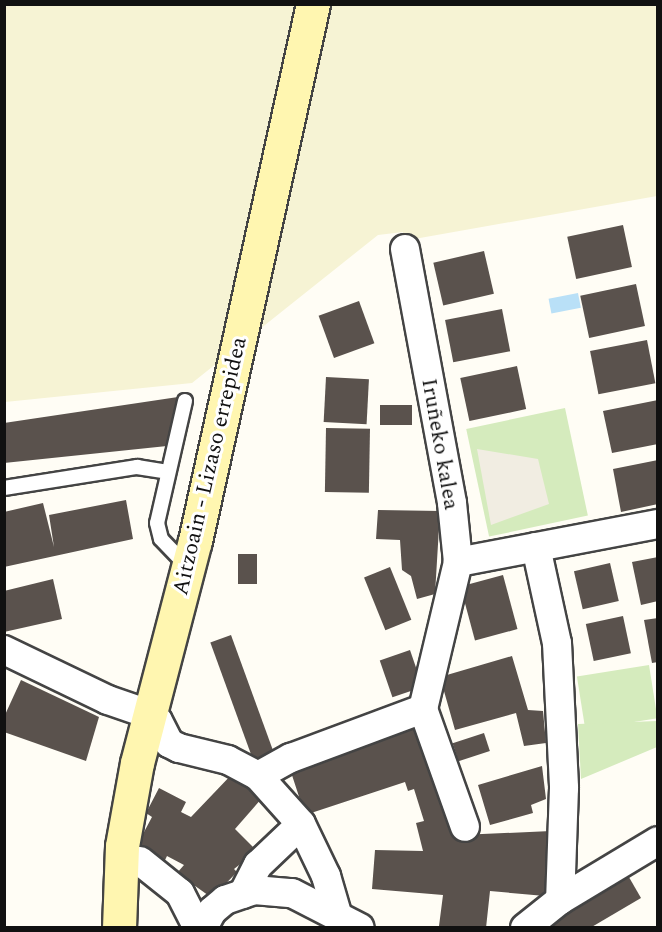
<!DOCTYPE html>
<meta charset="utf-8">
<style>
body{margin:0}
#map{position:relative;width:662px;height:932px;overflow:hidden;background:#fffdf5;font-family:Spectral,serif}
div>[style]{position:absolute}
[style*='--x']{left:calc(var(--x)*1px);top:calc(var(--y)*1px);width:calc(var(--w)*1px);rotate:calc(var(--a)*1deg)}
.farmland>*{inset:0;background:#f6f3d4}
.green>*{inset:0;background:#d5ebbd;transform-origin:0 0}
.plaza>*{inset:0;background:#f1ede2}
.water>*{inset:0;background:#b9e0f7;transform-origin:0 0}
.building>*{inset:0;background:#5a524d;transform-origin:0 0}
.roads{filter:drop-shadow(2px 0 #444) drop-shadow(-2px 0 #444) drop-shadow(0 2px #444) drop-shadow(0 -2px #444)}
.lane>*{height:14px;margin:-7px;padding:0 7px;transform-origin:7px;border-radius:7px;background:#fff}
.street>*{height:28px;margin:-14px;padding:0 14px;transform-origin:14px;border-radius:14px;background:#fff}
.secondary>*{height:33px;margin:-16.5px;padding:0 16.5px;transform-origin:16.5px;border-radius:16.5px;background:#fff6b0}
span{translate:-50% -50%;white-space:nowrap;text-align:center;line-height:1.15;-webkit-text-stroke:6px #fff;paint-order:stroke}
.street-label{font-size:22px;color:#111}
.frame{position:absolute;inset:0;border:6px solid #111;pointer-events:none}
</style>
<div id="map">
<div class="farmland">
<i style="clip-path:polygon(5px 5px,657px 5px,657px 196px,403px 241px,403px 232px,378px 235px,192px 383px,5px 402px)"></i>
</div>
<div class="green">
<i style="left:565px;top:408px;width:110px;height:101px;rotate:78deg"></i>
<i style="left:649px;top:665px;width:54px;height:73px;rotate:81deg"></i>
<i style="clip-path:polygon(657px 721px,657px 747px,581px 779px,578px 724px)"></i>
</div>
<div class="plaza">
<i style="clip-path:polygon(477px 449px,538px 459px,549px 504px,491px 525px)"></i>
</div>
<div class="water">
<i style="left:578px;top:293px;width:15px;height:30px;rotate:79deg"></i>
</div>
<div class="building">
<i style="left:623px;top:225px;width:43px;height:57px;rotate:78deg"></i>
<i style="left:484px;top:251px;width:44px;height:52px;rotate:77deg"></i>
<i style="left:636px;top:284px;width:43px;height:57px;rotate:78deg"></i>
<i style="left:359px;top:301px;width:45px;height:43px;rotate:70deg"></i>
<i style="left:502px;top:309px;width:43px;height:58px;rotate:79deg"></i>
<i style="left:647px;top:340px;width:44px;height:58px;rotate:79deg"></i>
<i style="left:517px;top:366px;width:44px;height:58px;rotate:78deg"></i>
<i style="left:326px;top:377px;width:43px;height:45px;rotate:3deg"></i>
<i style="clip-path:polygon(178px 397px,167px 446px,4px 463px,4px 423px)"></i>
<i style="clip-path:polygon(658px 400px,658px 444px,612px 453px,603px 411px)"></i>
<i style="left:412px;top:405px;width:20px;height:32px;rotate:90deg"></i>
<i style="left:326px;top:428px;width:44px;height:64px;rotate:1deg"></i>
<i style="clip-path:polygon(658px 460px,658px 504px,621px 512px,613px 469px)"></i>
<i style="clip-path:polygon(126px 500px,133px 539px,4px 567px,4px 512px,43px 503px,54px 547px,49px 515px)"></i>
<i style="clip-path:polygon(378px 510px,440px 511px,435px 594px,417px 599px,411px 576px,402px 570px,400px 540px,376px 539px)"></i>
<i style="left:238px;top:554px;width:19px;height:30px"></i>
<i style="clip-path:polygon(658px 557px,658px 601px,641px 605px,632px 562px)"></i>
<i style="left:610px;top:563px;width:39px;height:37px;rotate:77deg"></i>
<i style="left:390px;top:567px;width:57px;height:28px;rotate:68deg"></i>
<i style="left:503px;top:575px;width:56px;height:44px;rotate:75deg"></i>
<i style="clip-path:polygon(53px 579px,62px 619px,4px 632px,4px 591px)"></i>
<i style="left:623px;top:616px;width:38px;height:38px;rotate:78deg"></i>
<i style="clip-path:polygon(658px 618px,658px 662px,652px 663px,644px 620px)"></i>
<i style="left:231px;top:635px;width:129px;height:22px;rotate:70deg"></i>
<i style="left:410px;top:650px;width:39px;height:32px;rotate:71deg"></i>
<i style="clip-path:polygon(512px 656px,528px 710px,543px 711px,546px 743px,524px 746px,516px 713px,455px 730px,440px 677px)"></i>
<i style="clip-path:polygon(21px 680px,99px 717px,86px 761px,4px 732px,4px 717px)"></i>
<i style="clip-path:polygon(421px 722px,460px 835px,551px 831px,545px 896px,490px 891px,486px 928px,439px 926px,443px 895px,372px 889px,375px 850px,423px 851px,416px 823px,424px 821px,414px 789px,408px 791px,405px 782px,305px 815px,289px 766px)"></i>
<i style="left:484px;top:733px;width:19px;height:33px;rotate:72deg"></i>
<i style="clip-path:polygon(542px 766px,546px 799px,531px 805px,533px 813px,490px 825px,478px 785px)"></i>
<i style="clip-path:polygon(234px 772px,262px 798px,235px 829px,257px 851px,234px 869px,237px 872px,212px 898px,177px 873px,184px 865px,167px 856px,164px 862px,136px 847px,152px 817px,146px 813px,159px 788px,186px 802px,181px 812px,191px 817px)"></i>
<i style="clip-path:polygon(626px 872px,641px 898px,590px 928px,547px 928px,543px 920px)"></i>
</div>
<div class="roads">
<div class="lane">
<i style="--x:185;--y:401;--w:125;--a:102.9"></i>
<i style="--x:157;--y:523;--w:16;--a:76"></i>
<i style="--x:161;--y:539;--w:37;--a:46"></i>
<i style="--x:4;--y:488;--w:135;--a:-9"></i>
<i style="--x:137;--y:467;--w:31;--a:9"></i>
</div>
<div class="street">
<i style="--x:405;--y:249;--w:258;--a:79.5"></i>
<i style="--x:452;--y:503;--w:59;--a:84.2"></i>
<i style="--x:458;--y:562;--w:151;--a:103.4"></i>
<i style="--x:423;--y:709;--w:125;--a:70.4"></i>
<i style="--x:536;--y:547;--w:98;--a:77.7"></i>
<i style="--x:557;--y:643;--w:145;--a:87.2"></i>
<i style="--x:564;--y:788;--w:112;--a:92"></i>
<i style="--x:458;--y:562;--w:204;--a:-10.8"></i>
<i style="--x:4;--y:650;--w:115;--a:25.7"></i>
<i style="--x:108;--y:700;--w:43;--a:18.9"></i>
<i style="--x:149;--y:714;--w:11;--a:38"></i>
<i style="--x:158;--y:721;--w:25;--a:63"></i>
<i style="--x:169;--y:743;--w:11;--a:27"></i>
<i style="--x:179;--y:748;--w:50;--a:13.8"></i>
<i style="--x:228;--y:760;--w:34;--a:28"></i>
<i style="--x:258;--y:776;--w:64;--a:48.1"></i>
<i style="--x:301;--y:824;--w:58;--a:64.3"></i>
<i style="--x:326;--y:876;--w:43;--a:73.7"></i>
<i style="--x:258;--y:776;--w:38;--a:-29"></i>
<i style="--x:291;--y:758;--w:141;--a:-20.4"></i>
<i style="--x:140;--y:861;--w:51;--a:38.7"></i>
<i style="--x:180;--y:893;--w:39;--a:63"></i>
<i style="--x:243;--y:894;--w:33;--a:-63"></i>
<i style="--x:258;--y:865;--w:59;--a:-43.6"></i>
<i style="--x:203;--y:928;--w:19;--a:-62"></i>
<i style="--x:212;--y:911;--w:17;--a:-40"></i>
<i style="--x:225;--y:900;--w:31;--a:-19"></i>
<i style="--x:254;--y:890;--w:38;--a:5"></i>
<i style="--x:292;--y:893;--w:76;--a:27.2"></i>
<i style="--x:525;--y:928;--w:45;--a:-38.7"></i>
<i style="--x:560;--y:900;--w:114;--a:-31"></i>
</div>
<div class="secondary">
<i style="--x:119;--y:928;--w:82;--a:-87.9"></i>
<i style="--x:122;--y:846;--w:84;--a:-79.8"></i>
<i style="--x:137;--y:763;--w:229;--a:-75.4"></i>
<i style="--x:195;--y:541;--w:550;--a:-77.61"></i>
</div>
</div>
<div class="street-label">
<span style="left:440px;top:444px;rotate:80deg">Iruñeko kalea</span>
<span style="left:210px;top:466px;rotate:-77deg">Aitzoain - Lizaso errepidea</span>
</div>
<div class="frame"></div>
</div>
